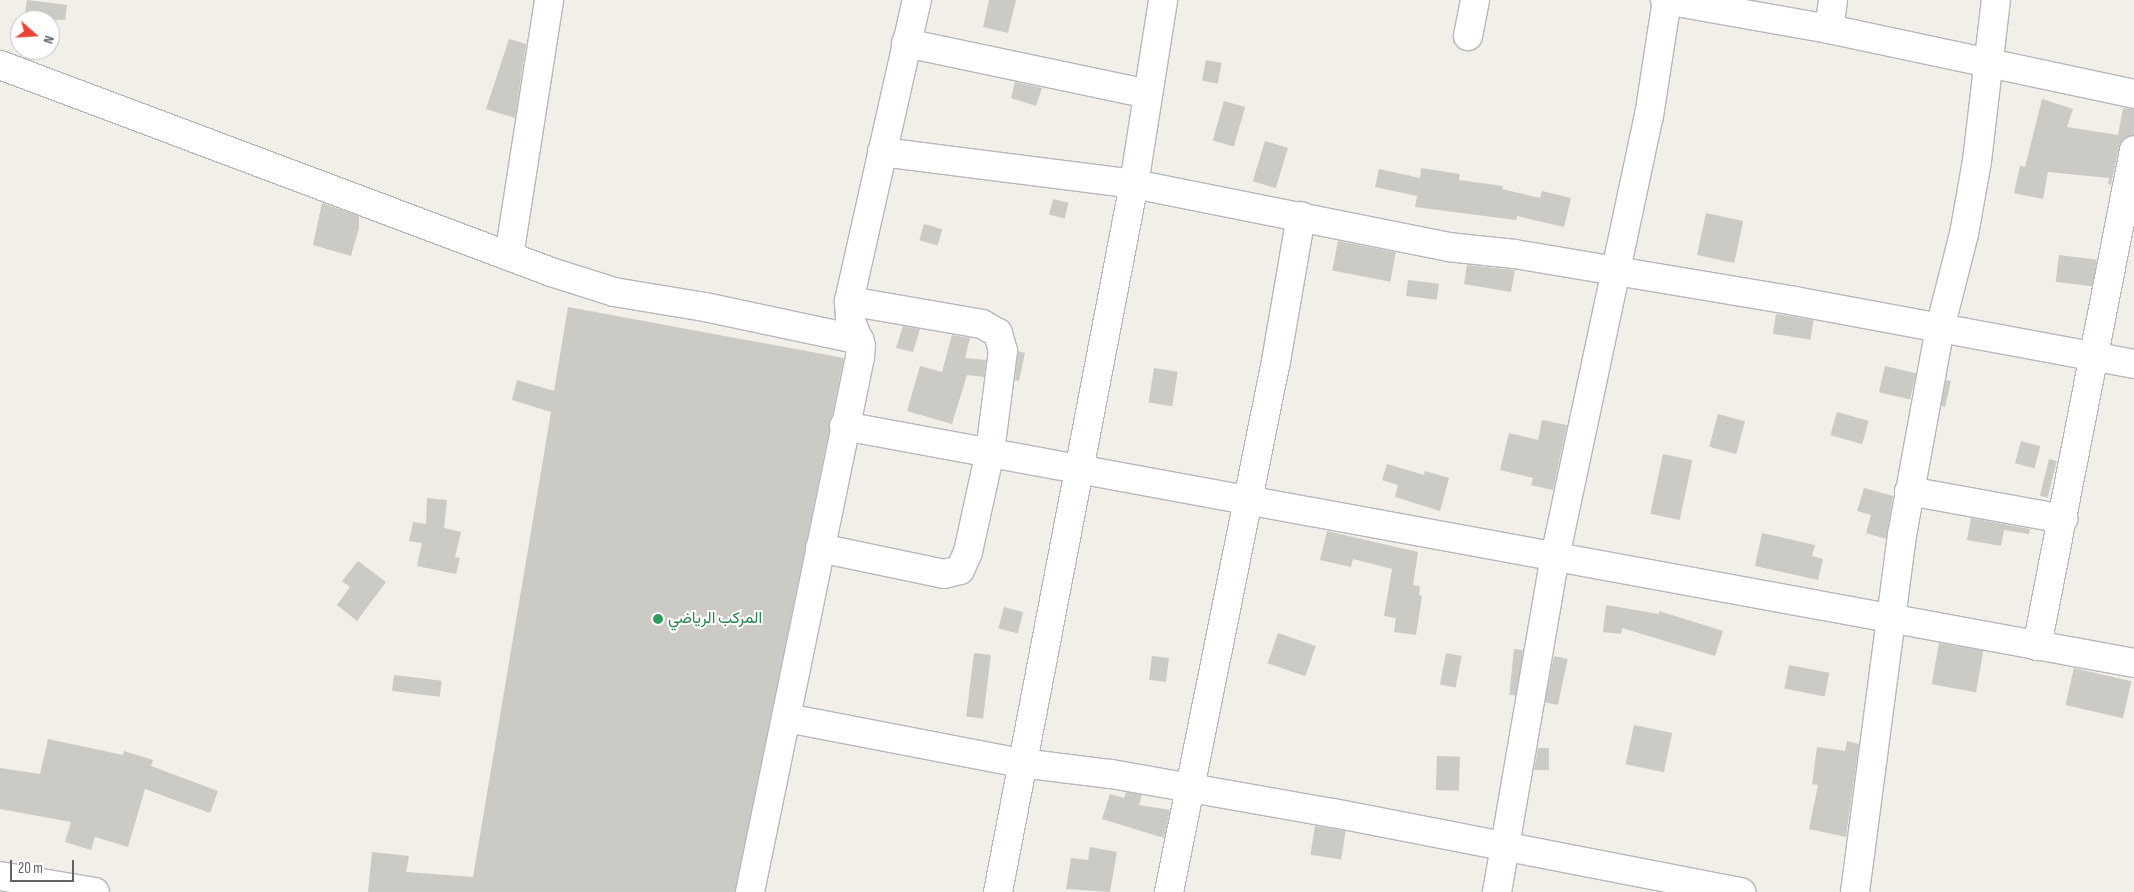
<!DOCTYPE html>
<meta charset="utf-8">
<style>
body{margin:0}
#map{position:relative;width:2134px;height:892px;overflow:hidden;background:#f1efe8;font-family:"Sofia Sans Condensed",Vazirmatn,sans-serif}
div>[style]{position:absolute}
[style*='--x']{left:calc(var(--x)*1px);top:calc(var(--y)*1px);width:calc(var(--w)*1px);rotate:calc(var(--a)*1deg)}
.building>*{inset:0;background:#cccac5;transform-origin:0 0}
.roads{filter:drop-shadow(1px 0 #b5b8bc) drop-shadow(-1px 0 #b5b8bc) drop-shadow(0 1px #b5b8bc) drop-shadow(0 -1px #b5b8bc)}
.minor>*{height:28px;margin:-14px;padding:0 14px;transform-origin:14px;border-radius:14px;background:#fff}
.dots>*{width:14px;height:14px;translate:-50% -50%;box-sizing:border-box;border:2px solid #fff;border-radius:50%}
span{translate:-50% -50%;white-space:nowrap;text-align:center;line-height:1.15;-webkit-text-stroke:4px #fff;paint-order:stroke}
.leisure-label{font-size:16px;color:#27864d}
.left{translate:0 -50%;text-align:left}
.north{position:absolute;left:10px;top:10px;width:50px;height:50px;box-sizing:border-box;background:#fff;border:1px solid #bfc1c3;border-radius:50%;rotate:109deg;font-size:14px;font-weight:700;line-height:20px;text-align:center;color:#5f6368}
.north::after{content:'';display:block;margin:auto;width:18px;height:22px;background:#ea4335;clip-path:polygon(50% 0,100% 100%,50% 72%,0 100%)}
.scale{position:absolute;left:10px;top:860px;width:64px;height:22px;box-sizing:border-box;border:2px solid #5f6368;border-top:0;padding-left:6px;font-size:15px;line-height:18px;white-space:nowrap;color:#5f6368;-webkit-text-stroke:4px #fff;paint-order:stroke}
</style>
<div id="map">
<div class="building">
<i style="clip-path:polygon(27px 0,67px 5px,65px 20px,24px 20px)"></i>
<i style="clip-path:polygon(989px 0,1016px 0,1008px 33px,983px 27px)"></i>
<i style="clip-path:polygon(509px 39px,526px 44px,515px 118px,486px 109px)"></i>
<i style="left:1206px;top:60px;width:16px;height:21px;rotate:11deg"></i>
<i style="clip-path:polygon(1015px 82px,1042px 88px,1036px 106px,1011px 98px)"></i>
<i style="clip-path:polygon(2042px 99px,2073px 109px,2067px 127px,2118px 135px,2123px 108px,2134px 109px,2134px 135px,2123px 139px,2119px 147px,2111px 185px,2108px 184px,2109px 178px,2048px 172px,2043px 199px,2014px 193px,2020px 166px,2025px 167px)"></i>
<i style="left:1224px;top:101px;width:22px;height:41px;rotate:16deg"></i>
<i style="left:1265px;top:141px;width:24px;height:42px;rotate:17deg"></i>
<i style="clip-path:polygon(1421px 168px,1460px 174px,1459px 180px,1503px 186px,1502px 189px,1540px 198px,1542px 191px,1571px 198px,1564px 227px,1517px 216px,1516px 220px,1415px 207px,1417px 196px,1375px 187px,1379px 169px,1420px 178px)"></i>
<i style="left:1053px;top:199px;width:16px;height:16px;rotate:14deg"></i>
<i style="clip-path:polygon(322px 203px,359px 216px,359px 228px,351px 256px,313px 245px)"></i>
<i style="left:1706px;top:213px;width:38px;height:43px;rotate:12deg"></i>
<i style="left:924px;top:224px;width:19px;height:17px;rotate:16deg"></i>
<i style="left:1338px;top:241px;width:59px;height:30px;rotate:11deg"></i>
<i style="left:2059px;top:255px;width:38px;height:27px;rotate:7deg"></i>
<i style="clip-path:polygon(1467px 265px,1515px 270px,1511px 292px,1464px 284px)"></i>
<i style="left:1408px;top:280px;width:31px;height:16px;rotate:7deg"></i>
<i style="clip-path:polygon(568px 307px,844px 358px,735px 892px,368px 892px,372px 852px,409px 856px,406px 872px,473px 877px,551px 412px,512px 400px,517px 380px,554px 391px)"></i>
<i style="left:1776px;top:314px;width:38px;height:20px;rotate:9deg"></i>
<i style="clip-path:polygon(903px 326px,920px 329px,913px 352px,896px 348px)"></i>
<i style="clip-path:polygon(952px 335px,970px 338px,965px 358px,986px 360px,984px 377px,967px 375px,952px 424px,907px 411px,920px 366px,942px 372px)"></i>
<i style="clip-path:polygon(1018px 351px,1025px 353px,1019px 381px,1015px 380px)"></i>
<i style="left:1885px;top:366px;width:32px;height:27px;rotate:13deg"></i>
<i style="left:1154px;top:368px;width:24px;height:35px;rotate:9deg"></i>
<i style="clip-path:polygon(1946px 380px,1951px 381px,1945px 407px,1941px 406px)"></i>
<i style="left:1837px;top:412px;width:33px;height:24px;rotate:16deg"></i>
<i style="left:1718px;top:414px;width:28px;height:34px;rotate:15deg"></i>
<i style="clip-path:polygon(1542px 420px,1567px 425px,1553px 490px,1531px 485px,1533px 478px,1500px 470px,1509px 433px,1538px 440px)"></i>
<i style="left:2021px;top:441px;width:20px;height:23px;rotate:15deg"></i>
<i style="left:1663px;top:454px;width:30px;height:61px;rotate:12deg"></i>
<i style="left:2049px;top:459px;width:8px;height:38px;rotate:14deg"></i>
<i style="clip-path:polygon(1387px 464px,1424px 475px,1425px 471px,1449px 478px,1440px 511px,1395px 497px,1398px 485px,1382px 480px)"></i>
<i style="clip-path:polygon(1864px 488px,1893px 496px,1886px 539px,1866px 533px,1871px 515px,1857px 511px)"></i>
<i style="clip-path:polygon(427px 498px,447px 500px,444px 528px,461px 532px,455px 557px,460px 558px,456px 574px,417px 566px,422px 543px,409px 541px,413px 522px,426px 524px)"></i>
<i style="clip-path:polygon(1971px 518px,2030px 529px,2029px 534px,2004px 530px,2001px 546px,1967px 540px)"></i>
<i style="clip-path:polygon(1327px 531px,1418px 552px,1413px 585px,1420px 586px,1419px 595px,1422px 596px,1416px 635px,1394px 632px,1396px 618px,1384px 616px,1392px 569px,1353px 559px,1351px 567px,1320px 560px)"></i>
<i style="clip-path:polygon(1762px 533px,1815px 545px,1812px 556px,1823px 559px,1818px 580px,1755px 566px)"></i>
<i style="clip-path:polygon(358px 561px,386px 582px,357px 621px,337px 605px,350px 587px,342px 581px)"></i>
<i style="clip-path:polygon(1606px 605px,1659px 614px,1659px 611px,1723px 631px,1715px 656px,1622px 628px,1621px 634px,1603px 632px)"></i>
<i style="left:1004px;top:607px;width:20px;height:22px;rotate:15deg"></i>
<i style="left:1278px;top:633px;width:40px;height:32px;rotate:19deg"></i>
<i style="left:1939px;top:643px;width:45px;height:42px;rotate:10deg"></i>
<i style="left:1514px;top:649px;width:9px;height:46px;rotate:6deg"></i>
<i style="left:974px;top:653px;width:17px;height:64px;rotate:7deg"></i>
<i style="left:1446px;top:653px;width:16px;height:32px;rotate:11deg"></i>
<i style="left:1152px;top:656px;width:17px;height:24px;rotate:7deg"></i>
<i style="left:1554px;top:656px;width:14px;height:47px;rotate:12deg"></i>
<i style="left:1789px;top:665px;width:41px;height:24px;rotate:11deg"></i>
<i style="left:2074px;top:668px;width:59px;height:38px;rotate:13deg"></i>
<i style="left:394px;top:675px;width:48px;height:16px;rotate:7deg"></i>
<i style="left:1634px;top:725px;width:39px;height:40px;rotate:12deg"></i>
<i style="clip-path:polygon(48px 739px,123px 755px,124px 751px,153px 760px,151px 766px,218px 791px,210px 813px,145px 789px,128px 847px,95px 837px,91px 850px,65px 842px,71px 822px,0 809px,0 768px,40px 774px)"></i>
<i style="clip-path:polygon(1847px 741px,1859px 744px,1846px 837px,1809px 829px,1818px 785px,1812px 784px,1817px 747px,1845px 751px)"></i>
<i style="clip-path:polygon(1538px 748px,1549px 748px,1549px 770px,1534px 770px)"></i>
<i style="left:1437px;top:756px;width:23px;height:34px;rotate:2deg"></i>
<i style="clip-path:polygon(1126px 792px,1142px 795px,1139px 805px,1170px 810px,1164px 838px,1102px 819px,1110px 794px,1124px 798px)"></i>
<i style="left:1315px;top:826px;width:31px;height:29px;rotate:9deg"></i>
<i style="clip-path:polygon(1090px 847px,1117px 852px,1110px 892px,1066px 889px,1071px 858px,1088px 860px)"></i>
</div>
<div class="roads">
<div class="minor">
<i style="--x:1665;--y:0;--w:167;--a:10"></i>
<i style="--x:1829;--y:29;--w:312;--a:12"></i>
<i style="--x:1829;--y:29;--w:29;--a:-82"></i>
<i style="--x:1468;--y:36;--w:37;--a:-79"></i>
<i style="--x:906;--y:43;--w:247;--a:11.9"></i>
<i style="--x:0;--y:65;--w:589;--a:20.59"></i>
<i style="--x:551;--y:272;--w:66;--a:17.6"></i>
<i style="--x:614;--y:292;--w:92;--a:9.4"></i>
<i style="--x:705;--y:307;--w:158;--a:12"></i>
<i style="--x:882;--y:152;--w:254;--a:7.2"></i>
<i style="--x:1134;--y:184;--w:320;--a:11.3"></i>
<i style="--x:1448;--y:247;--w:67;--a:6"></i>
<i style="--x:1515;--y:254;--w:284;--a:9.5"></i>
<i style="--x:1795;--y:301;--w:345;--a:10.5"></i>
<i style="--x:509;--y:256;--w:259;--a:-81.1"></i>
<i style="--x:844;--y:426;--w:1312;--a:10.41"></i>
<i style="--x:1909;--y:491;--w:157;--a:10.3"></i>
<i style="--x:820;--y:548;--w:127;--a:11.8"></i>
<i style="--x:944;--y:574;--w:16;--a:-14"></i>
<i style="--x:960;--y:570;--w:20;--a:-66"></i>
<i style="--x:968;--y:552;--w:102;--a:-77.6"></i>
<i style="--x:990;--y:452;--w:102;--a:-82.7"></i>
<i style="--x:1003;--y:351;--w:19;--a:-106"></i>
<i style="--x:998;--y:333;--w:18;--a:-151"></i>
<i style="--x:982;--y:324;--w:135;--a:-170.2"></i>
<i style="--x:2037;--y:646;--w:505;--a:-78.93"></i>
<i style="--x:787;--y:718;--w:238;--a:10.9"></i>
<i style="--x:1021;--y:763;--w:91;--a:7"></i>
<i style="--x:1111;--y:774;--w:225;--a:10"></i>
<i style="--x:1333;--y:813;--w:416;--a:11"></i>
<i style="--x:0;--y:876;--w:96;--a:9.6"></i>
<i style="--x:750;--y:892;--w:546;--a:-78.38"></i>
<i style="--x:860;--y:357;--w:11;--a:-85"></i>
<i style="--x:861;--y:346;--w:29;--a:-112"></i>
<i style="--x:850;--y:319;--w:18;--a:-93"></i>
<i style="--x:849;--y:301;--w:309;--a:-77.3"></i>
<i style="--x:998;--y:892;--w:721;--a:-79.13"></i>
<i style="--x:1134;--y:184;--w:186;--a:-81"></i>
<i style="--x:1169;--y:892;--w:542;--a:-78.61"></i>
<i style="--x:1276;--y:361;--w:147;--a:-80.2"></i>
<i style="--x:1497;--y:892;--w:340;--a:-80.2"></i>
<i style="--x:1555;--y:557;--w:451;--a:-78"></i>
<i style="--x:1649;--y:116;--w:117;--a:-81.2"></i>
<i style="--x:1855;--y:892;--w:360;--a:-82.5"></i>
<i style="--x:1902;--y:535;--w:210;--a:-79.6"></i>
<i style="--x:1940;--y:328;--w:97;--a:-75.7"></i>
<i style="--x:1964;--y:234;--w:74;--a:-79.9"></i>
<i style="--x:1977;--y:161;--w:162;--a:-83.3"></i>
</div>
</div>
<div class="dots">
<i style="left:658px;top:619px;background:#2e9e5b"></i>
</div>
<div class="leisure-label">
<span class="left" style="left:668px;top:619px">المركب الرياضي</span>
</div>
<div class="north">N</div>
<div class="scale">20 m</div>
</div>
